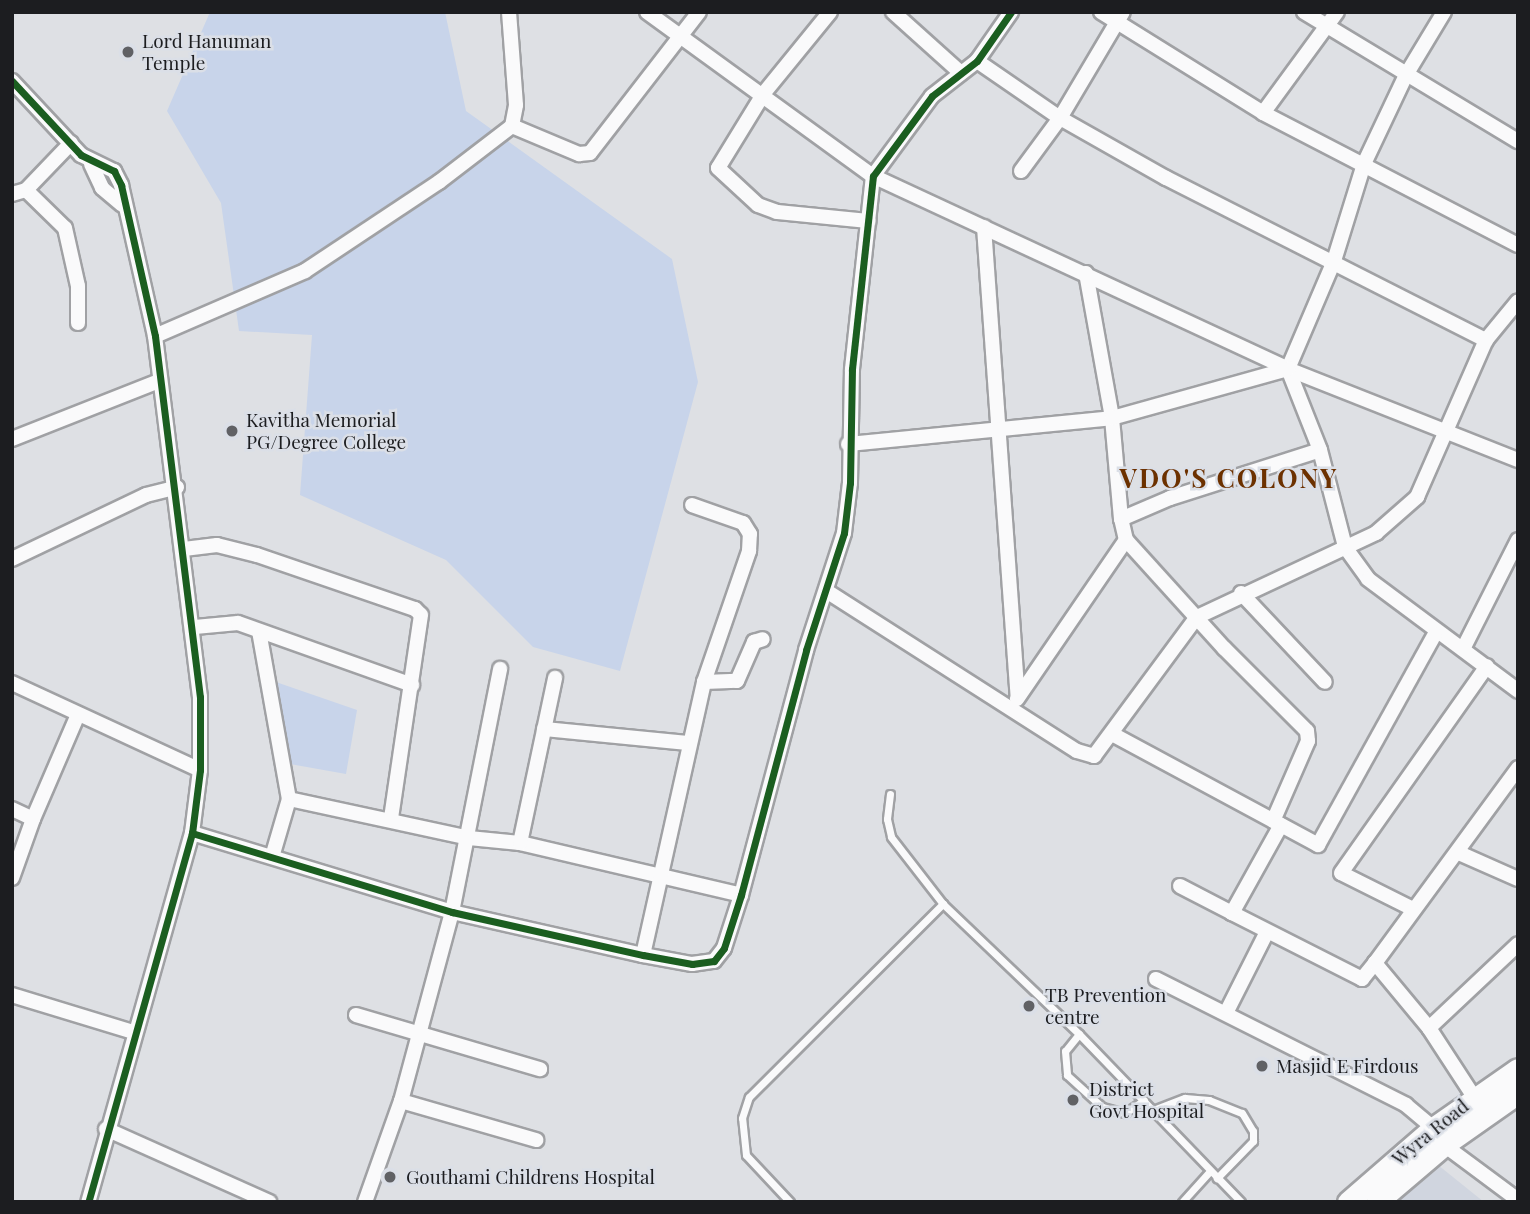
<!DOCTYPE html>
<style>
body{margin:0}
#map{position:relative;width:1530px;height:1214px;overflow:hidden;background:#dee0e4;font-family:"Playfair Display",serif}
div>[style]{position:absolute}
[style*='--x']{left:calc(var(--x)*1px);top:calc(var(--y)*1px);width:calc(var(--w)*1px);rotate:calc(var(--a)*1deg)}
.built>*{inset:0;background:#d0d5df}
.green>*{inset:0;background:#c8d4ea}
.roads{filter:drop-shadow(2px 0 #a0a1a4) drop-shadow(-2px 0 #a0a1a4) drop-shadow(0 2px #a0a1a4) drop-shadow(0 -2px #a0a1a4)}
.service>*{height:7px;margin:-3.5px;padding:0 3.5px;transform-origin:3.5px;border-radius:3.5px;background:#fafafb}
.minor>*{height:14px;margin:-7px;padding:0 7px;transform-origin:7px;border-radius:7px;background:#fafafb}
.primary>*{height:21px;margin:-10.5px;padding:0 10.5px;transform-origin:10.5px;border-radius:10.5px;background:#fafafb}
.cycleway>*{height:7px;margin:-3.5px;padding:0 3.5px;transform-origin:3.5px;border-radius:3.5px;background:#1b5e20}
.dots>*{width:19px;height:19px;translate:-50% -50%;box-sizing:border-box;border:4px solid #dbdfe7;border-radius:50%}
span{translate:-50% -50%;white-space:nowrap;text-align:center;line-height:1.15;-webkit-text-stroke:5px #dbdfe7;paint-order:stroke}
.poi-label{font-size:19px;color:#1c1d20}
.left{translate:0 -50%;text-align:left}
.street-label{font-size:19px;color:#1c1d20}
.district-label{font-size:26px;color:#6c3100;font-weight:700;letter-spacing:2px}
.frame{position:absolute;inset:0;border:14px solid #1c1d20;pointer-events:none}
</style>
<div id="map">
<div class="built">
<i style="clip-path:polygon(1438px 1165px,1484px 1202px,1393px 1202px)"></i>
</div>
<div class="green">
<i style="clip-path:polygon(210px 12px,445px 12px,466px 111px,672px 259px,698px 382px,620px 671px,533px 647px,446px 560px,300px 495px,312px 335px,239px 331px,221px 203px,167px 111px)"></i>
<i style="clip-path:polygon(273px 681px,357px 710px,346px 774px,290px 764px)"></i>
</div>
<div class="roads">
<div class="service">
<i style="--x:890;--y:794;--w:25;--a:97"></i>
<i style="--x:887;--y:819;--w:18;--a:77"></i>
<i style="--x:891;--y:837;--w:85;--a:52.2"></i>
<i style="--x:1079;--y:1034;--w:22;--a:129"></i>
<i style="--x:1065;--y:1051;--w:24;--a:85"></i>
<i style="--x:1067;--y:1075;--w:47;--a:42.4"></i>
<i style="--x:1102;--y:1107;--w:24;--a:15"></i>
<i style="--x:1125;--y:1113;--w:23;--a:-34"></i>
<i style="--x:1153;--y:1110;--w:34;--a:-21"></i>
<i style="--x:1185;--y:1098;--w:24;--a:5"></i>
<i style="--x:1209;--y:1100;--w:35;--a:22"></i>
<i style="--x:1242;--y:1113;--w:21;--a:59"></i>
<i style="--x:1253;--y:1131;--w:10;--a:90"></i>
<i style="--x:1253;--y:1141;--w:52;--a:134.2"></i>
<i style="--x:790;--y:1202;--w:64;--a:-133.1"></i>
<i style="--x:746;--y:1155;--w:37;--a:-96"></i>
<i style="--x:742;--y:1118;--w:22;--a:-72"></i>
<i style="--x:749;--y:1097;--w:274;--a:-44.9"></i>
<i style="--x:943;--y:904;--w:188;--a:43.7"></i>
<i style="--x:1079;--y:1034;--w:233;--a:46"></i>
<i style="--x:1182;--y:1202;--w:42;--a:-47.9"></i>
</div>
<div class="minor">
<i style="--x:647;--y:12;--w:279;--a:36"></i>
<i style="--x:873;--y:176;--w:458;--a:24.9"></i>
<i style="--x:1288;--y:369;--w:247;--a:21.6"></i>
<i style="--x:830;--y:12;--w:104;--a:129.2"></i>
<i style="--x:764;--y:93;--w:88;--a:121.5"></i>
<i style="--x:718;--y:168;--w:54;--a:42.8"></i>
<i style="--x:758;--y:205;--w:20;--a:20"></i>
<i style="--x:777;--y:212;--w:92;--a:5.6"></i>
<i style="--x:893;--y:12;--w:91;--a:41.9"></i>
<i style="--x:1101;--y:12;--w:191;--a:31.9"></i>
<i style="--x:1263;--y:113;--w:287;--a:27.4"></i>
<i style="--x:1304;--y:12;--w:250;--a:31.1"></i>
<i style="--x:1444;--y:12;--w:74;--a:121.1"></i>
<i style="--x:1406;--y:75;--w:98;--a:115.3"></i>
<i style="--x:1364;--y:164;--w:102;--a:107.2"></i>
<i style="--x:1334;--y:261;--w:117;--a:113.1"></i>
<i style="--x:1288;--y:369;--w:87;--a:68.4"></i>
<i style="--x:1320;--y:450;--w:100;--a:75.5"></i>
<i style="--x:1345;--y:547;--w:39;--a:54"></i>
<i style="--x:1368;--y:579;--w:187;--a:36.7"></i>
<i style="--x:977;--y:61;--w:101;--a:34.5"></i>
<i style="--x:1060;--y:118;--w:122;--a:29.5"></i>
<i style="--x:1166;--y:178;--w:359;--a:26.9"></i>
<i style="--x:12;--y:81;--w:101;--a:47"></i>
<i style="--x:81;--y:155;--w:37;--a:26"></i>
<i style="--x:114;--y:171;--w:16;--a:63"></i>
<i style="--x:121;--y:185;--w:155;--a:77.3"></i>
<i style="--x:155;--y:336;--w:364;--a:82.9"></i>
<i style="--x:200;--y:697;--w:73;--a:90"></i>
<i style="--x:200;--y:770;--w:64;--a:97.2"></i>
<i style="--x:192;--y:833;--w:383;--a:105.7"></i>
<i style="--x:1263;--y:113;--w:125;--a:-53.8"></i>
<i style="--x:512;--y:126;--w:73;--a:22.7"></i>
<i style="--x:579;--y:154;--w:11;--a:-5"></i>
<i style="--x:590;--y:153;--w:178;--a:-52.3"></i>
<i style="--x:91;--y:164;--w:26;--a:65"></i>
<i style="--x:102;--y:188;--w:26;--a:40"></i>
<i style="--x:1021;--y:171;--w:66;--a:-53.7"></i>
<i style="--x:1060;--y:118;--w:123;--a:-59.3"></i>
<i style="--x:26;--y:190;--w:54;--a:44.3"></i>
<i style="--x:65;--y:228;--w:59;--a:77.4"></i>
<i style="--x:78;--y:286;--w:37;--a:90"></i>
<i style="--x:12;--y:194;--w:15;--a:-16"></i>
<i style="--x:26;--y:190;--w:65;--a:-46.2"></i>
<i style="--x:984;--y:227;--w:470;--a:85.9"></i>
<i style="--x:1086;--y:273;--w:147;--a:79.8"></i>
<i style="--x:1112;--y:418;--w:101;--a:84.9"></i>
<i style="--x:155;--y:336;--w:163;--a:-23.4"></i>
<i style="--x:305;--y:271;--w:161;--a:-33.6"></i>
<i style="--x:439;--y:182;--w:92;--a:-37.5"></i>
<i style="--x:512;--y:126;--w:21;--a:-79"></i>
<i style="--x:516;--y:105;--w:93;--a:-94.3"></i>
<i style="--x:12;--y:439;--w:158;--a:-21.5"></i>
<i style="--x:848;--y:444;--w:265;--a:-5.6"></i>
<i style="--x:1112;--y:418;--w:183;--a:-15.6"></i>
<i style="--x:1126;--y:540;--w:146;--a:47.8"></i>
<i style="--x:1224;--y:648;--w:117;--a:45"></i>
<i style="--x:1307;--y:731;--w:10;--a:84"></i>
<i style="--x:1308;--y:741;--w:87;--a:113.6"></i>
<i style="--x:184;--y:549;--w:33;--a:-7"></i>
<i style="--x:217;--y:545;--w:41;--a:14"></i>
<i style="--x:257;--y:555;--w:167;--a:18.9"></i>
<i style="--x:415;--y:609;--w:8;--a:45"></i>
<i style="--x:421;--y:615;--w:206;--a:98.4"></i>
<i style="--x:12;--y:559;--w:148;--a:-25.5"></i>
<i style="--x:146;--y:495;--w:32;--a:-14"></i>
<i style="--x:828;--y:592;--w:295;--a:32.6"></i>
<i style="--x:1077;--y:751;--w:18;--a:16"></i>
<i style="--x:1094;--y:756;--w:173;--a:-53.5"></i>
<i style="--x:1197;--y:617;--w:198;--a:-25.1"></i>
<i style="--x:1376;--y:533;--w:55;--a:-41.3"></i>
<i style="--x:1417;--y:497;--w:171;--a:-66.3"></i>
<i style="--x:1486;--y:340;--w:50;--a:-50.6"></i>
<i style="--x:1241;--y:593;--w:122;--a:46.7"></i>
<i style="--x:195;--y:627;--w:43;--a:-5.3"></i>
<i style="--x:238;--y:623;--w:185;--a:19.6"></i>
<i style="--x:259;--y:631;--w:171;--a:79.9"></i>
<i style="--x:289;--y:799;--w:60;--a:106.3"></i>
<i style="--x:1463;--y:649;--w:122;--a:-63.2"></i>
<i style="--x:704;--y:682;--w:33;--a:-2"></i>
<i style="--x:737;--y:681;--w:43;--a:-66.4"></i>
<i style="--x:754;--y:642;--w:9;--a:-18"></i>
<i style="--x:12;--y:683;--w:207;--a:24.8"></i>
<i style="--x:1017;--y:699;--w:193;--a:-55.6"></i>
<i style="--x:1126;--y:540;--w:22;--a:-103"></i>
<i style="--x:1121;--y:519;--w:53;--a:-23.2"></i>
<i style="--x:1170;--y:498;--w:157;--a:-17.7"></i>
<i style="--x:544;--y:729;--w:145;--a:5.6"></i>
<i style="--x:1114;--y:735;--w:232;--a:28.3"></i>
<i style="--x:1318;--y:845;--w:241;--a:-61"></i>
<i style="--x:289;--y:799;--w:184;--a:12.2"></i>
<i style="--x:469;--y:838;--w:51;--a:5.6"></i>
<i style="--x:520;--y:843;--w:227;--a:13.2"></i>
<i style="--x:12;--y:809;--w:23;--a:25"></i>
<i style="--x:33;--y:819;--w:111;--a:-66.7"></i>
<i style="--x:1281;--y:825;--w:101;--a:119.1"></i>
<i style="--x:1232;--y:913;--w:146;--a:26.9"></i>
<i style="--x:1362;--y:979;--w:21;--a:-51"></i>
<i style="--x:192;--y:833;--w:272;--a:16.9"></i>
<i style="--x:452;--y:912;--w:196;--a:12.7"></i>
<i style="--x:643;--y:955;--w:50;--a:10.4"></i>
<i style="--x:692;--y:964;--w:22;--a:-8"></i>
<i style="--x:714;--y:961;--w:16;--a:-52"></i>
<i style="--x:724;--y:948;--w:56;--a:-72.2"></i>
<i style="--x:741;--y:895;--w:253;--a:-75.1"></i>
<i style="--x:806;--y:650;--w:123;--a:-72"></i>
<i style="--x:844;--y:533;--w:50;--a:-83.2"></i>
<i style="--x:850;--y:483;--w:114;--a:-89"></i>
<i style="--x:852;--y:369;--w:194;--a:-83.8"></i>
<i style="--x:873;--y:176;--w:99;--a:-53.6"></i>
<i style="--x:932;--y:96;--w:57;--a:-37.9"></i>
<i style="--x:977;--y:61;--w:60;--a:-55.2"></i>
<i style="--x:520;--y:843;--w:169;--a:-78"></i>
<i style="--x:1459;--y:853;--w:64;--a:23.8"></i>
<i style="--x:12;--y:878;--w:63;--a:-70.4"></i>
<i style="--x:1180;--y:886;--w:59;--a:27.4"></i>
<i style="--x:1413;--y:909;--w:80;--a:-153.4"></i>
<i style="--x:1341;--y:873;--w:253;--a:-54.8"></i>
<i style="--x:643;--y:955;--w:280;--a:-77.4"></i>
<i style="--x:704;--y:682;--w:139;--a:-71"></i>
<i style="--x:749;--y:551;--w:17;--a:-87"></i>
<i style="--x:750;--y:534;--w:13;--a:-122"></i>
<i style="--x:743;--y:523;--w:54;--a:-160.6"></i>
<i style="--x:1156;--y:979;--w:280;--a:26.7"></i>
<i style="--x:1406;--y:1105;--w:35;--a:40"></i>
<i style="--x:12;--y:995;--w:127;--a:17"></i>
<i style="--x:1226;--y:1013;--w:91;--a:-63.2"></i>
<i style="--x:356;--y:1015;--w:192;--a:16.4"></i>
<i style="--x:1429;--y:1028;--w:122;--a:-43.3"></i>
<i style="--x:1474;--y:1097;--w:82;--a:-123.1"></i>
<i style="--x:1429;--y:1028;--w:85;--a:-129.7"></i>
<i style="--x:1375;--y:963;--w:242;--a:-53.7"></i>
<i style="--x:401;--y:1101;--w:141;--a:16.1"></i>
<i style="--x:106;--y:1129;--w:179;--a:24.1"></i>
<i style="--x:1444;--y:1145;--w:92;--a:36.6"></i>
<i style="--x:365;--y:1202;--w:107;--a:-70.4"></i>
<i style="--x:401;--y:1101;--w:196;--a:-74.9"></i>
<i style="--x:452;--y:912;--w:248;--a:-78.8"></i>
</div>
<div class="primary">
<i style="--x:1348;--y:1202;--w:113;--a:-41"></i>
<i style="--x:1433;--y:1128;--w:103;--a:-34.8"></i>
<i style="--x:1377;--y:1202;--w:88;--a:-40.4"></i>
<i style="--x:1444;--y:1145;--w:90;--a:-35.1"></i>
</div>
</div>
<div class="cycleway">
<i style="--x:12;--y:81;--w:101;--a:47"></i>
<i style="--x:81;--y:155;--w:37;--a:26"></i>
<i style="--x:114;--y:171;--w:16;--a:63"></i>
<i style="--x:121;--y:185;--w:155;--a:77.3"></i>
<i style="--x:155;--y:336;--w:364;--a:82.9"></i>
<i style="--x:200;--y:697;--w:73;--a:90"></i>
<i style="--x:200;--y:770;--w:64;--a:97.2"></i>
<i style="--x:192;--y:833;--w:383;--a:105.7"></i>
<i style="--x:192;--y:833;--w:272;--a:16.9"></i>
<i style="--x:452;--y:912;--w:196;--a:12.7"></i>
<i style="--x:643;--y:955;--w:50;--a:10.4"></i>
<i style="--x:692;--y:964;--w:22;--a:-8"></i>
<i style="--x:714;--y:961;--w:16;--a:-52"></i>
<i style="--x:724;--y:948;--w:56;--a:-72.2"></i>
<i style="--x:741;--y:895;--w:253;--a:-75.1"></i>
<i style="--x:806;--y:650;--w:123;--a:-72"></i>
<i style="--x:844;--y:533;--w:50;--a:-83.2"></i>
<i style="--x:850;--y:483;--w:114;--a:-89"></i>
<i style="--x:852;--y:369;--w:194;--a:-83.8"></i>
<i style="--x:873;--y:176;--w:99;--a:-53.6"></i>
<i style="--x:932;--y:96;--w:57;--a:-37.9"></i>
<i style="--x:977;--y:61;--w:60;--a:-55.2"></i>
</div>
<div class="dots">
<i style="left:128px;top:52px;background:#606165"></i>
<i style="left:232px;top:431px;background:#606165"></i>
<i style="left:1029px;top:1006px;background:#606165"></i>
<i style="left:1262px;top:1066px;background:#606165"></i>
<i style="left:1073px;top:1100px;background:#606165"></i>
<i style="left:390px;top:1177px;background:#606165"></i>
</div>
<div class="poi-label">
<span class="left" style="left:142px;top:52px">Lord Hanuman<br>Temple</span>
<span class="left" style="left:246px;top:431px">Kavitha Memorial<br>PG/Degree College</span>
<span class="left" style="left:1045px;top:1006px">TB Prevention<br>centre</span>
<span class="left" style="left:1276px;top:1066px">Masjid E Firdous</span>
<span class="left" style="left:1089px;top:1100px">District<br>Govt Hospital</span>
<span class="left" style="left:406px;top:1177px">Gouthami Childrens Hospital</span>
</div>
<div class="street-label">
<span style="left:1430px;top:1132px;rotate:-39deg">Wyra Road</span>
</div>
<div class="district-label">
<span style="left:1229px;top:478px">VDO'S COLONY</span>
</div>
<div class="frame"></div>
</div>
